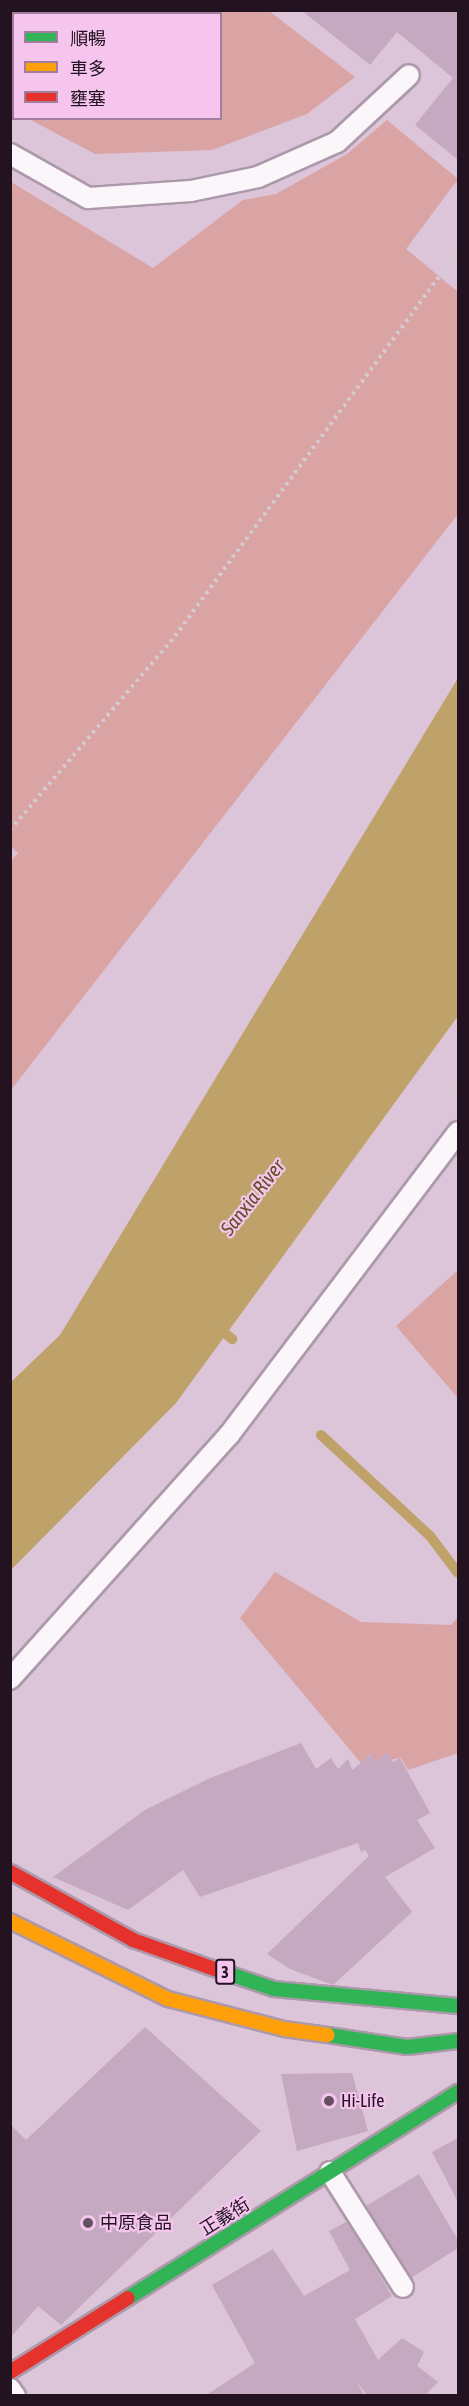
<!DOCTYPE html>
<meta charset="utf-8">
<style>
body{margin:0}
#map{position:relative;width:469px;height:2406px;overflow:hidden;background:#dcc4d9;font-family:"Asap Condensed","Noto Sans TC",sans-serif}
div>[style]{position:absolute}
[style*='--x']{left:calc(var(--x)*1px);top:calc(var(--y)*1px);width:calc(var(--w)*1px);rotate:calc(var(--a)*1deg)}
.green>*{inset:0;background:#daa3a4}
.water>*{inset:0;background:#bea26a}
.stream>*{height:10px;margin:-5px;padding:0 5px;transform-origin:5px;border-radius:5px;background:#bea26a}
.building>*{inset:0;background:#c4a9c1}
.path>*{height:4px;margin-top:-2px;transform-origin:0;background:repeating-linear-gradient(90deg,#d4ccd3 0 3px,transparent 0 7.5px)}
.roads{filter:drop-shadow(2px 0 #ac99aa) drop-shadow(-2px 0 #ac99aa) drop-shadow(0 2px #ac99aa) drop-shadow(0 -2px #ac99aa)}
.lane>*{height:20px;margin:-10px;padding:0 10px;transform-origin:10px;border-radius:10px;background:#faf6f9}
.fast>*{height:14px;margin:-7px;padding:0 7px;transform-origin:7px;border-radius:7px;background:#30b455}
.slow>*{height:14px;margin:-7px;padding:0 7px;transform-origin:7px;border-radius:7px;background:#ff9f0a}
.jam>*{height:14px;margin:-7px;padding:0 7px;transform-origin:7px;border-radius:7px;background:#e5322d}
.dots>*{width:16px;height:16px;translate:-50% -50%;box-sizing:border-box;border:3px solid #f5c5ee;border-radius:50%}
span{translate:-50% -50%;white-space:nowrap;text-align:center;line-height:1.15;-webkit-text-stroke:4.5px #f5c5ee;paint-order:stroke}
.shield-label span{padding:2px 4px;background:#f5c5ee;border:2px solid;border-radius:4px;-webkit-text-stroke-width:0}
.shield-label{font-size:16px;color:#231321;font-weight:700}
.poi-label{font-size:18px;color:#231321}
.left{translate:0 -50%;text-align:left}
.street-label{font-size:18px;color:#231321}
.water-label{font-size:20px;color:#615122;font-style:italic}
.frame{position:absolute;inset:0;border:12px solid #231321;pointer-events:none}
.legend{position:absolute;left:12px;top:12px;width:210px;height:108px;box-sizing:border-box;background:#f5c5ee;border:2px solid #a17e9c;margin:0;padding:8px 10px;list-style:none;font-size:18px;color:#231321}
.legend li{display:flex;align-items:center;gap:12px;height:30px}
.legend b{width:30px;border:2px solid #a17e9c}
</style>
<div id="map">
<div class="green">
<i style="clip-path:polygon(15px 11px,17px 13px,14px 14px,13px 110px,10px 16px)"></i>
<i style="clip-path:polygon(105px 11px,269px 11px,355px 77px,307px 114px,212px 150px,95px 154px,29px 119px,220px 118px,220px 14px,102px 13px)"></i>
<i style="clip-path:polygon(387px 120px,458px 179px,406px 249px,458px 292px,458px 514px,11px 1090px,10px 862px,18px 853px,10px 846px,11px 182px,153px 268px,243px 200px,276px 194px,347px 154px)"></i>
<i style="clip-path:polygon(458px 1270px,458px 1398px,396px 1326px)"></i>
<i style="clip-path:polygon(275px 1572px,361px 1622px,451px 1625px,458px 1617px,458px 1753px,408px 1770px,401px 1758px,376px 1762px,372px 1753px,361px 1763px,240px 1618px)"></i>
</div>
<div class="water">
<i style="clip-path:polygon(458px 678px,458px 1016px,176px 1403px,11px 1570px,11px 1382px,60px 1335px)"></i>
</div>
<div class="stream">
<i style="--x:216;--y:1326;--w:21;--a:39"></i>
<i style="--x:321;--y:1435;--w:149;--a:42.8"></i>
<i style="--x:430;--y:1536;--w:46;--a:52.9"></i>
</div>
<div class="building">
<i style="clip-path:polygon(301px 10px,458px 10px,458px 160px,415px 125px,453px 78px,397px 32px,370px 65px)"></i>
<i style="clip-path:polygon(301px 1743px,316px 1769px,331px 1758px,338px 1769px,348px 1759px,352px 1770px,373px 1753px,376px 1762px,387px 1752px,393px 1762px,400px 1758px,430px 1813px,417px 1820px,435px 1848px,385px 1877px,412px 1912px,333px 1985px,290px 1969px,267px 1954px,369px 1856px,365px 1850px,361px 1852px,358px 1843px,200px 1897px,183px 1870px,128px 1910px,53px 1877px,145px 1810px,208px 1779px)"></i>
<i style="clip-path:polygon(145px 2027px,261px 2131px,61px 2325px,38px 2306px,10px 2338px,10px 2124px,26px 2140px)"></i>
<i style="clip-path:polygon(352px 2073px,368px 2131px,297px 2151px,281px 2074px)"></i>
<i style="clip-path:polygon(458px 2138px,458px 2202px,432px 2152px)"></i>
<i style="clip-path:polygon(419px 2174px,458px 2240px,458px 2248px,411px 2278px,366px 2206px)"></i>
<i style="clip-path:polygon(348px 2221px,392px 2296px,355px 2319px,378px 2360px,402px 2338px,424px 2352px,417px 2366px,438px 2382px,427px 2393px,430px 2396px,368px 2396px,355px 2380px,365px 2396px,205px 2396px,255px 2363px,212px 2285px,273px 2249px,304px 2296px,350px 2270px,329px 2231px)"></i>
</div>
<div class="path">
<i style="--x:10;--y:830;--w:255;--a:-49.6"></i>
<i style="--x:175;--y:636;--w:478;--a:-53.7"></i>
<i style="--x:439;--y:1109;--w:32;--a:-54"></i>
</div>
<div class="roads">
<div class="lane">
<i style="--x:10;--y:154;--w:90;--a:29.4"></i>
<i style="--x:88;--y:198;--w:103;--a:-3.9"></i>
<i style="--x:191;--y:191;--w:68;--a:-11.8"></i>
<i style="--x:258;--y:177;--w:86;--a:-23.9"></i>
<i style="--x:337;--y:142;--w:98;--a:-42.9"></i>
<i style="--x:10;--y:1679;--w:328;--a:-48.1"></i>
<i style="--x:229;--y:1435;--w:380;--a:-52.9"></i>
<i style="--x:330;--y:2172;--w:136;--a:57.6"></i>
<i style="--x:10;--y:2389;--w:9;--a:54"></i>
</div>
<div class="fast">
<i style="--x:215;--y:1969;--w:62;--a:18.7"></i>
<i style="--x:274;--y:1989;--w:185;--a:5.3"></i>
<i style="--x:328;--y:2035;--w:80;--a:8.6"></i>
<i style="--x:407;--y:2047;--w:51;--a:-6.7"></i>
<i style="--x:128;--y:2298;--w:389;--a:-32"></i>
</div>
<div class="slow">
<i style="--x:10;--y:1921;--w:176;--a:26.3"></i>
<i style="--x:168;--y:1999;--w:120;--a:14.5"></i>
<i style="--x:284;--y:2029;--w:44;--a:7.8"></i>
</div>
<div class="jam">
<i style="--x:10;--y:1872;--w:141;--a:28.9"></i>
<i style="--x:133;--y:1940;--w:87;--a:19.5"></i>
<i style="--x:10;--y:2372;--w:139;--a:-32.1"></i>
</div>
</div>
<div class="dots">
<i style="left:329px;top:2101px;background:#645161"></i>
<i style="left:88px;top:2223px;background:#645161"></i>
</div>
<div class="shield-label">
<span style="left:225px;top:1972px">3</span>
</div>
<div class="poi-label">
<span class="left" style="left:341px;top:2101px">Hi-Life</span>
<span class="left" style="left:100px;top:2223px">中原食品</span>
</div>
<div class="street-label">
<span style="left:225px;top:2217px;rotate:-32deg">正義街</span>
</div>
<div class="water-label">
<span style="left:252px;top:1197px;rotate:-52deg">Sanxia River</span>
</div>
<div class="frame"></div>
<ul class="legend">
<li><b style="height:8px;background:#30b455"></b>順暢</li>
<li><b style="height:8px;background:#ff9f0a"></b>車多</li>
<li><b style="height:8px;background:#e5322d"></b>壅塞</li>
</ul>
</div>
